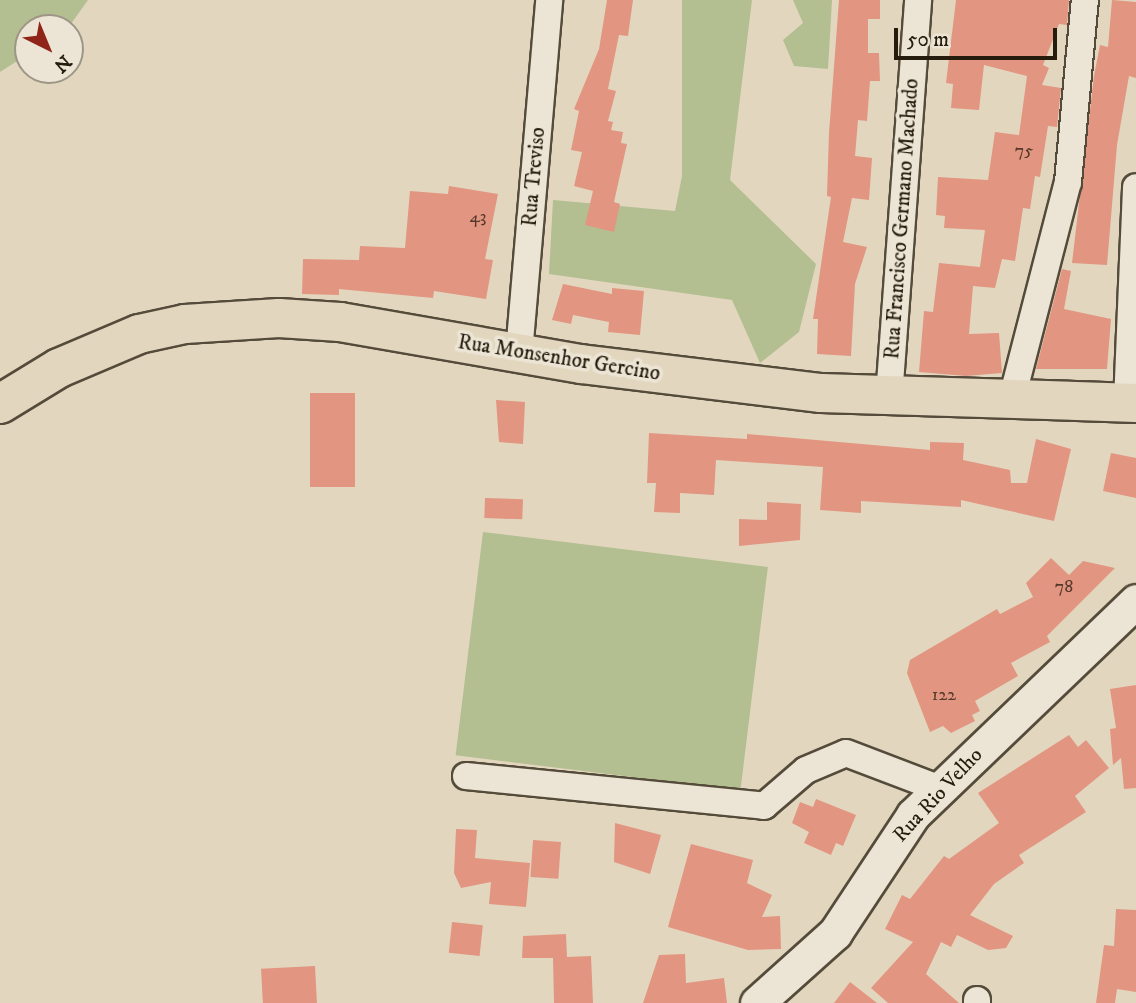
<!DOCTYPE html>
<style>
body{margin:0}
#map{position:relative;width:1136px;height:1003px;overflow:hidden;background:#e2d7be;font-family:"IM FELL DW Pica",serif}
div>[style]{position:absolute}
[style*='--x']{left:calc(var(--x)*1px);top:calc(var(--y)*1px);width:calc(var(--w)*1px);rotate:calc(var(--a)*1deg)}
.green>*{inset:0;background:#b3be91;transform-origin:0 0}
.building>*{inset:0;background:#e29581;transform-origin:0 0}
.roads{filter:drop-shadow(2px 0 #554b3a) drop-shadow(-2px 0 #554b3a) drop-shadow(0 2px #554b3a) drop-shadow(0 -2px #554b3a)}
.minor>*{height:26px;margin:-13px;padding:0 13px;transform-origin:13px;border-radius:13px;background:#ece5d5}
.tertiary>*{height:33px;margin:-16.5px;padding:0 16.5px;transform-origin:16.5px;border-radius:16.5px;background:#ece5d5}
.primary>*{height:38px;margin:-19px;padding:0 19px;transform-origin:19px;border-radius:19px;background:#e2d7be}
span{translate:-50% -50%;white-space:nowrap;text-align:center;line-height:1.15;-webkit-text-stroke:7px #ece5d5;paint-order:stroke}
.number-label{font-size:18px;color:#553a2b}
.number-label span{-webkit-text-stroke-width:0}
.street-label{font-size:21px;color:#261c0e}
.north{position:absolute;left:14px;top:14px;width:70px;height:70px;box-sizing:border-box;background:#ece5d5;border:2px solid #9d9585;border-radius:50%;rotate:137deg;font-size:19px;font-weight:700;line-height:28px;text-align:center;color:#261c0e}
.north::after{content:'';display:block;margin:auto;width:24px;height:32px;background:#8f2418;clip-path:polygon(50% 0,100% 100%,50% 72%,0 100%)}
.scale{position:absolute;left:894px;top:28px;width:163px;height:32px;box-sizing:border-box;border:4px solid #261c0e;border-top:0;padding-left:9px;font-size:21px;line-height:24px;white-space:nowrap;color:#261c0e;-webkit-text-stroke:5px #ece5d5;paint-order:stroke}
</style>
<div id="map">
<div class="green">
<i style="clip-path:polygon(0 0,88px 0,68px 28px,28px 28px,28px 54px,0 72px)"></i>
<i style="clip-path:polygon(682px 0,752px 0,730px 180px,816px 264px,799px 332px,760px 363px,732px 300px,549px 274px,553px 200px,675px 211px,682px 176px)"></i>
<i style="clip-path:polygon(793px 0,832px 0,828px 69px,794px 66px,783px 40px,803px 23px)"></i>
<i style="left:483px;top:532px;width:287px;height:225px;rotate:7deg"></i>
</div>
<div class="building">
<i style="clip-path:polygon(607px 0,633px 0,628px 36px,619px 35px,608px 89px,616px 91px,608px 121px,613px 122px,611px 130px,623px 132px,621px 143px,627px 144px,614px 202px,620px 204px,614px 232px,585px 225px,593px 191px,574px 186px,582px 152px,571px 150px,579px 111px,574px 109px,599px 49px)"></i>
<i style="clip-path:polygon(839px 0,880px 0,880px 19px,868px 19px,868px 53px,879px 53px,880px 81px,870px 81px,867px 121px,858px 120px,855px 156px,872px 158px,869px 200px,852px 198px,843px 242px,867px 247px,855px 284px,851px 356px,817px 354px,818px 319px,813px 319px,831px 197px,827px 196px,829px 133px)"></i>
<i style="clip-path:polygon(956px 0,1069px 0,1067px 25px,1059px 24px,1043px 65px,1049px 68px,1042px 85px,1061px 88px,1057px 127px,1048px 126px,1040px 177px,1035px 176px,1030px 209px,1023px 208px,1015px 261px,1002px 259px,995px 288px,973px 286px,969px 334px,999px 333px,1002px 373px,966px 376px,919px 372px,924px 311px,933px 312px,939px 263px,980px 267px,985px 230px,944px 228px,945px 216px,936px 215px,938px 177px,988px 180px,995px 132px,1019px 135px,1027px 76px,984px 65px,979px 110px,951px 108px,953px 84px,946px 83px)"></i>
<i style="clip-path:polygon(1112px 0,1136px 2px,1136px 78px,1129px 76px,1117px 145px,1107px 265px,1072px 263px,1094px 76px,1100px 45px,1108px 47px)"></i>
<i style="clip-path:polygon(449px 186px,498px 194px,485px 259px,493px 260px,486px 299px,434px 291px,433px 298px,339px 289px,339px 295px,302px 294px,303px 259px,359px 260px,360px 246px,405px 248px,410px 191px,448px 194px)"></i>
<i style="clip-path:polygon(1062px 269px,1071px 271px,1064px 309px,1111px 319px,1107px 369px,1036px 369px)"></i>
<i style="clip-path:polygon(563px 284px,612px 294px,612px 288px,644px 291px,640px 335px,608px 332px,609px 322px,573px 315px,571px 324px,552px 320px)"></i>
<i style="left:310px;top:393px;width:45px;height:94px"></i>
<i style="clip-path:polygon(496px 400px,525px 402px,523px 444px,499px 442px)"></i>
<i style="clip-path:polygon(649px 433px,747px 439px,747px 434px,930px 450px,930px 442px,964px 443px,963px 460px,1010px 470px,1011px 483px,1027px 483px,1036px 439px,1071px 449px,1054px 521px,961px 500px,961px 507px,861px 501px,861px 513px,820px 510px,823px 467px,716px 460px,714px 495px,680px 493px,680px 513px,654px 512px,656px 483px,647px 483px)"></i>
<i style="clip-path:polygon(1111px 453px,1136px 458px,1136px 498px,1103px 491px)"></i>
<i style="left:485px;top:498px;width:38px;height:20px;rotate:2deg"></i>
<i style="clip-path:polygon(767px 502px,801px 504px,800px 540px,739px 546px,739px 519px,767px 520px)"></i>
<i style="clip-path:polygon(1051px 558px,1069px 575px,1083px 561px,1115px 568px,1047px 636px,1050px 642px,1011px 663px,1018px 676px,975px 701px,980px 711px,972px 715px,975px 721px,951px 733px,943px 726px,930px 732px,907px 673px,910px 660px,997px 609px,1000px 614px,1033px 597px,1026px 583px)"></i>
<i style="clip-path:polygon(1136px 685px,1136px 788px,1124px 789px,1121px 758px,1113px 765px,1110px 729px,1116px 728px,1110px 689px)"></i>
<i style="clip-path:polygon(1069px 735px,1078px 747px,1086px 740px,1109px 768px,1075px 796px,1086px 812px,1019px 855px,1024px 863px,994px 884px,970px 915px,1013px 936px,1006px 948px,988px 950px,957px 935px,951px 947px,941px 942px,926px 974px,959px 1003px,888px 1003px,871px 988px,913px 942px,885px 929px,902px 895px,910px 899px,944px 856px,949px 859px,999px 823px,978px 793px)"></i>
<i style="clip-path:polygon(816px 799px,856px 815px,843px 846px,836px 843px,831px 855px,804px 843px,809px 832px,792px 823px,800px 802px,813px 807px)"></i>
<i style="clip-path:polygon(615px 823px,661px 835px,650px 874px,614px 862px)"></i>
<i style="clip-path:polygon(456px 829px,477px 830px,475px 858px,530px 863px,526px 907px,489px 904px,491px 882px,461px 888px,454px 873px)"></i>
<i style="left:533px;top:840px;width:28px;height:37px;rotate:4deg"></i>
<i style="clip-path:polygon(691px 844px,753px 860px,747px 883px,772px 895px,762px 917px,780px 916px,781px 949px,748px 950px,668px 927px)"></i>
<i style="clip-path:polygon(1116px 909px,1136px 910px,1136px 992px,1117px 989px,1115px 1003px,1096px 1003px,1104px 945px,1114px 946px)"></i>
<i style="left:452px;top:922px;width:31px;height:31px;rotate:6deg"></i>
<i style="clip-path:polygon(566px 934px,567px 957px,591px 956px,593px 1003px,554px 1003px,553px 958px,522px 958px,523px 936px)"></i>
<i style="clip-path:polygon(685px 954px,686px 983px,724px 978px,727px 1003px,643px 1003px,659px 955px)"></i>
<i style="left:315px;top:966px;width:37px;height:54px;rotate:87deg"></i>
<i style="clip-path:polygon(850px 982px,877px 1003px,834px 1003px)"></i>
</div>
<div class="roads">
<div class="minor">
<i style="--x:519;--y:353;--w:354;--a:-85.1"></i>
<i style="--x:889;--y:397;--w:398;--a:-85.8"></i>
<i style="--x:1011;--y:402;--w:227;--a:-75.5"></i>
<i style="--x:1068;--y:182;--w:183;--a:-84.7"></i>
<i style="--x:1127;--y:403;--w:216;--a:-87.6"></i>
<i style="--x:466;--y:776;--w:300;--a:5.7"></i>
<i style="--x:764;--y:806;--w:55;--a:-40.6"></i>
<i style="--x:806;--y:770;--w:43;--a:-23"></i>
<i style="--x:846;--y:753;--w:98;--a:20.8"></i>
<i style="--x:977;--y:1003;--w:3;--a:-90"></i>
</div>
<div class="tertiary">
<i style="--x:757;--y:1003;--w:105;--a:-41.9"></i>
<i style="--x:835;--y:933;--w:141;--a:-56.5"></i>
<i style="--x:913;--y:815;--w:309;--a:-43.8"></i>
</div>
<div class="primary">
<i style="--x:0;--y:404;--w:69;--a:-31.4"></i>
<i style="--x:59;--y:368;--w:87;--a:-23"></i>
<i style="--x:139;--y:334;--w:47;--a:-12.3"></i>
<i style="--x:185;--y:324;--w:94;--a:-3.7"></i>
<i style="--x:279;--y:318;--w:61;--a:3.8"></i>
<i style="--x:340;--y:322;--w:245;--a:9.9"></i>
<i style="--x:581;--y:364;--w:242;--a:6.9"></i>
<i style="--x:821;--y:393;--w:315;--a:1.8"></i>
</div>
</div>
<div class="number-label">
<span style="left:1024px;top:151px">75</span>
<span style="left:478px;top:217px">43</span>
<span style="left:1064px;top:587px">78</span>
<span style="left:944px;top:695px">122</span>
</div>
<div class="street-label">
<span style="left:534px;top:177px;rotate:-85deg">Rua Treviso</span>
<span style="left:902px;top:219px;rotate:-86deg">Rua Francisco Germano Machado</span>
<span style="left:559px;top:358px;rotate:9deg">Rua Monsenhor Gercino</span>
<span style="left:938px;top:795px;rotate:-47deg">Rua Rio Velho</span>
</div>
<div class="north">N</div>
<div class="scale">50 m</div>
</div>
